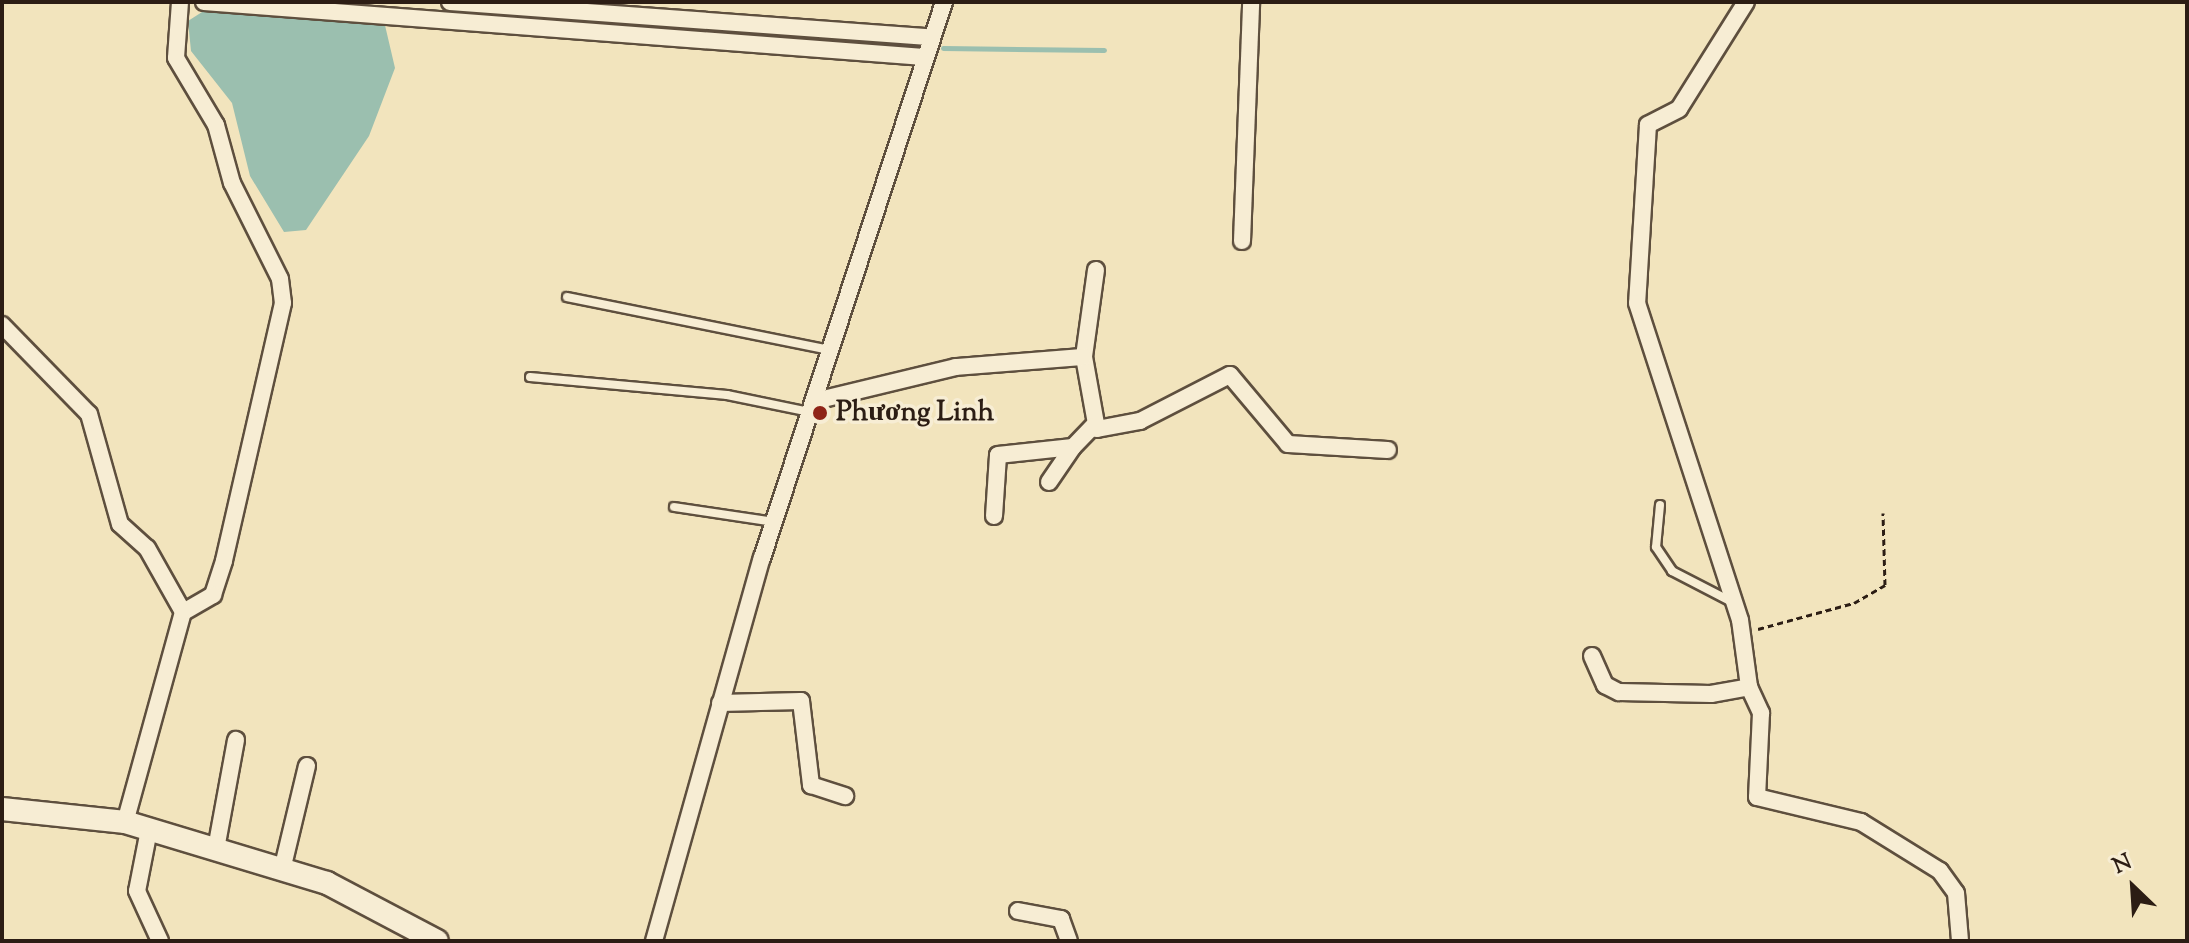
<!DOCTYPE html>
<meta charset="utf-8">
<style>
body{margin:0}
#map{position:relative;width:2189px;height:943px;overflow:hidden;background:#f2e4bd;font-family:"Sorts Mill Goudy",serif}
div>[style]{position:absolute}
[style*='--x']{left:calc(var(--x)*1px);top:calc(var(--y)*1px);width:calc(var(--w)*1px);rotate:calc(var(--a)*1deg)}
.water>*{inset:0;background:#9bbfaf}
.stream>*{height:5px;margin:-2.5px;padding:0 2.5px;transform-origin:2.5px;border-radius:2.5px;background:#9bbfaf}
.path>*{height:3px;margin-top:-1.5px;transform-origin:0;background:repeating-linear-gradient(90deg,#2c1d14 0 6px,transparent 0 10px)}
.roads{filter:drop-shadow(2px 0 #5e4f3e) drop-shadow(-2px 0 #5e4f3e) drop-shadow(0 2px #5e4f3e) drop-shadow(0 -2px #5e4f3e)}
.lane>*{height:8px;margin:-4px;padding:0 4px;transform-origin:4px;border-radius:4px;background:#f7edd4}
.street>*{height:16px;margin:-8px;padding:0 8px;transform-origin:8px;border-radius:8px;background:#f7edd4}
.secondary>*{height:22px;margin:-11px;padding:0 11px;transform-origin:11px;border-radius:11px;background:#f7edd4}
.dots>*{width:22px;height:22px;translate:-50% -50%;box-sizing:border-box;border:4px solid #f7edd4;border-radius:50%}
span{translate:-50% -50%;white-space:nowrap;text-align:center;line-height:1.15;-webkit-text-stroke:7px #f7edd4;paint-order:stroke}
.poi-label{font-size:28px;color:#2c1d14;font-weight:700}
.left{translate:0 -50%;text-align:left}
.frame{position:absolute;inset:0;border:4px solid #2c1d14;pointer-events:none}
.north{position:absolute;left:2093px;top:847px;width:80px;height:80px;-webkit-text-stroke:6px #f7edd4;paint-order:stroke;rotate:335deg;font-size:22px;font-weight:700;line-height:32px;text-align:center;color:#2c1d14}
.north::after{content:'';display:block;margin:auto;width:28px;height:36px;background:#2c1d14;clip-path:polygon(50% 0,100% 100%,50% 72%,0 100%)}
</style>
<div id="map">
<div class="water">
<i style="clip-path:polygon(213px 5px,384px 21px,395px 68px,369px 136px,306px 230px,284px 232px,250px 176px,232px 103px,191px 51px,188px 21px)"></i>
</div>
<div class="stream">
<i style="--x:426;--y:11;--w:498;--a:4.1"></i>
<i style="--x:943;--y:48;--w:161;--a:0.7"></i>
</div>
<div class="path">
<i style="--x:1758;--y:629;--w:99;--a:-15.2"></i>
<i style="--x:1854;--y:603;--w:36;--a:-30"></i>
<i style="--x:1885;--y:585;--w:72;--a:-91.6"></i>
</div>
<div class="roads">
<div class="lane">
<i style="--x:567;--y:297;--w:269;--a:11.4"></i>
<i style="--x:530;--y:377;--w:198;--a:5.2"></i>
<i style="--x:727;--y:395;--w:85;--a:11.6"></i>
<i style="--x:1660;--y:505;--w:42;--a:95.4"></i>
<i style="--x:1656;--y:547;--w:29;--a:56"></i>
<i style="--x:1672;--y:571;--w:70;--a:27.3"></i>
<i style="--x:674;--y:507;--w:101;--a:8.5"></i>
</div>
<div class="street">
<i style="--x:180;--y:2;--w:56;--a:94.1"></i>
<i style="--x:176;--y:58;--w:78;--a:59.2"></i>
<i style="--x:216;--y:125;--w:60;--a:74.6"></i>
<i style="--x:232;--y:183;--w:107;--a:63.4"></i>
<i style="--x:280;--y:279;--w:24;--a:83"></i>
<i style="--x:283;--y:303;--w:265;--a:102.9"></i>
<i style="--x:224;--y:561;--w:36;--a:108"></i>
<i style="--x:213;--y:595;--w:34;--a:150"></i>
<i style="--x:204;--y:2;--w:722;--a:4.37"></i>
<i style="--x:450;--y:2;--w:483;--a:4.2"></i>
<i style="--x:1746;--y:2;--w:126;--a:122.1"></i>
<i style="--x:1679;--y:109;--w:35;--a:153"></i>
<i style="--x:1648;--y:125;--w:178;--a:93.5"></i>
<i style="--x:1637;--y:303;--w:333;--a:72"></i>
<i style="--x:1740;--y:620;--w:68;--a:82.3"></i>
<i style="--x:1749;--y:687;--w:29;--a:65"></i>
<i style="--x:1761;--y:713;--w:84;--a:92.7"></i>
<i style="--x:1757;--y:797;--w:107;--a:13.5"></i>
<i style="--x:1861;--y:822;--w:93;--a:31.8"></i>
<i style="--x:1940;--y:871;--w:27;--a:54"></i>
<i style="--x:1956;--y:893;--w:48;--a:85.2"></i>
<i style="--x:1242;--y:241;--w:239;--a:-87.8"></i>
<i style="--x:1096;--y:270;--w:88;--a:97.9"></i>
<i style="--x:1084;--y:357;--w:73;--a:79.8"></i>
<i style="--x:1097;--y:429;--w:44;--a:-10.5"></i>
<i style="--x:1140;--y:421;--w:101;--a:-27.1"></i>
<i style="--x:1230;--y:375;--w:90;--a:50"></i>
<i style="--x:1288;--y:444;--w:100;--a:3.4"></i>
<i style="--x:2;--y:325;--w:124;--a:45.7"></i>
<i style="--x:89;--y:414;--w:114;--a:74.3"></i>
<i style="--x:120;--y:524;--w:36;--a:42"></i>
<i style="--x:147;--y:548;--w:73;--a:60.6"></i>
<i style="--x:183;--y:612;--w:218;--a:105.4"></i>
<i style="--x:815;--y:401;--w:145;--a:-13.6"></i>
<i style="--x:956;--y:367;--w:128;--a:-4.5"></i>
<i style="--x:1049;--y:482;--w:42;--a:-55.6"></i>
<i style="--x:994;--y:516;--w:61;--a:-86.2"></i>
<i style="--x:998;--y:455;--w:75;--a:-6.1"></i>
<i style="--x:1073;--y:447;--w:29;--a:-46"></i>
<i style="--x:1592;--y:656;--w:32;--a:66"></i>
<i style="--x:1605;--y:685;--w:16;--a:27"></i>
<i style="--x:1619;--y:692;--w:92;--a:1.2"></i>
<i style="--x:1711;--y:694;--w:39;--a:-10"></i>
<i style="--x:720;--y:703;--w:81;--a:-1.4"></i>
<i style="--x:801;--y:701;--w:85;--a:83.2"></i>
<i style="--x:811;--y:785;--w:36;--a:18"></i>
<i style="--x:149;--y:830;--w:62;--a:101.1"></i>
<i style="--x:137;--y:891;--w:55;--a:65.3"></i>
<i style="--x:216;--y:849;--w:111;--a:-79.6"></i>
<i style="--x:282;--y:870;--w:107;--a:-76.5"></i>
<i style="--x:1018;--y:911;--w:44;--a:10.5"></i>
<i style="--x:1061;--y:919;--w:23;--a:70"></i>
<i style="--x:654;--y:941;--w:398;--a:-74.3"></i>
<i style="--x:762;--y:558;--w:585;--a:-71.87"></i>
</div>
<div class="secondary">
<i style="--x:2;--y:809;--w:124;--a:6"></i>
<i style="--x:125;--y:822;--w:211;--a:16.8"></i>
<i style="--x:327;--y:883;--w:124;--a:27.8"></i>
</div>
</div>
<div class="dots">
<i style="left:820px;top:413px;background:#8f2418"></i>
</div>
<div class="poi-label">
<span class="left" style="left:836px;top:413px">Phương Linh</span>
</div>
<div class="frame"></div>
<div class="north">N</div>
</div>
